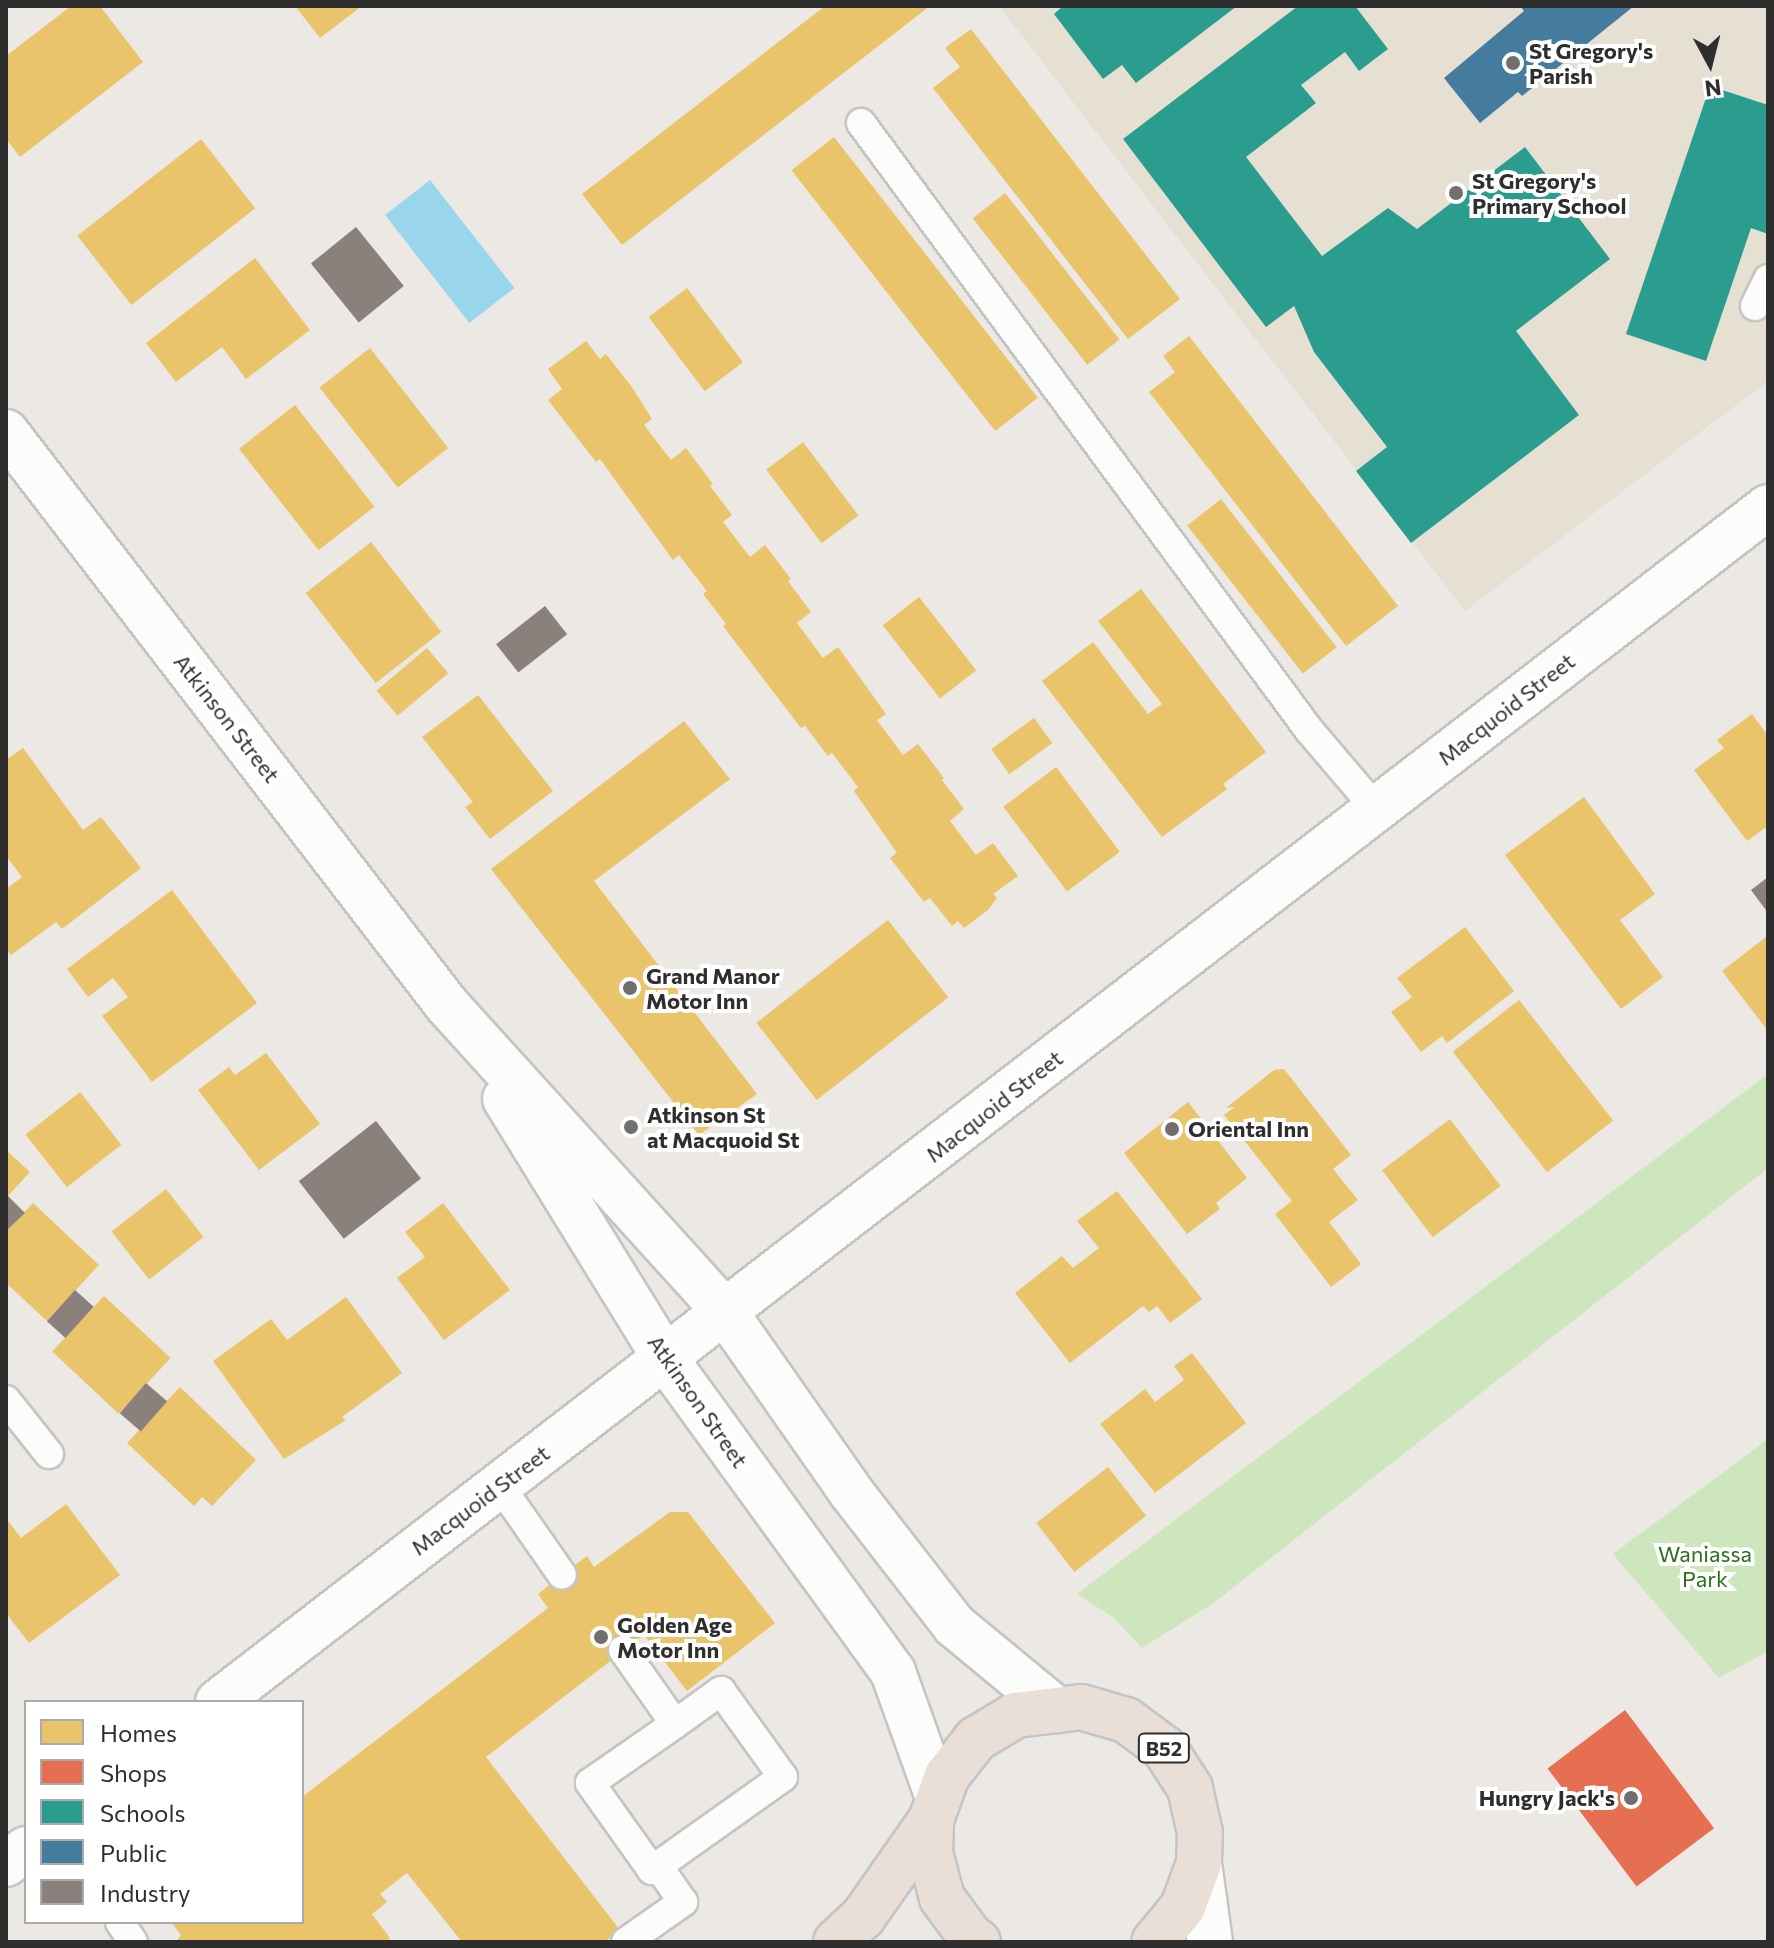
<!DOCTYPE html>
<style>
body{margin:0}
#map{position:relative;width:1774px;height:1948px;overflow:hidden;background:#ece8e4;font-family:Commissioner,sans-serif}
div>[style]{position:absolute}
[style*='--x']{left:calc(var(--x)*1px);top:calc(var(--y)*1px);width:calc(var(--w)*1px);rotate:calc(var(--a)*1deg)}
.education>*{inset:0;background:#e6e0d3}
.green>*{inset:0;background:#cee6be}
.water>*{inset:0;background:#99d6ec;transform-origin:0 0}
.homes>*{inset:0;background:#e9c46a;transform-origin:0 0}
.shops>*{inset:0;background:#e76f51;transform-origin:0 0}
.schools>*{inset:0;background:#2a9d8f}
.public>*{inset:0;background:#457b9d}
.industry>*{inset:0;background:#8a817c;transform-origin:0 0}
.roads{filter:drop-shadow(2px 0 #c5c4c5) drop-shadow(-2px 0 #c5c4c5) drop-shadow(0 2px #c5c4c5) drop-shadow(0 -2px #c5c4c5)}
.lane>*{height:28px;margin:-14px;padding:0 14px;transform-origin:14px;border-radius:14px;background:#fcfcfb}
.street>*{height:44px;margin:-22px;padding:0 22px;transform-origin:22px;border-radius:22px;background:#fcfcfb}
.secondary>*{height:44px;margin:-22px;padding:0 22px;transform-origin:22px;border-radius:22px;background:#fcfcfb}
.highway>*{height:44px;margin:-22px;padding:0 22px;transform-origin:22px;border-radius:22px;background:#eadfd6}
.dots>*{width:22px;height:22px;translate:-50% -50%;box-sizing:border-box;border:4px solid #fff;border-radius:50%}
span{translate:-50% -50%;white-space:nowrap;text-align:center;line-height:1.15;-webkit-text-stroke:8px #fff;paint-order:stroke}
.shield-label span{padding:2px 6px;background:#fff;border:2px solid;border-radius:6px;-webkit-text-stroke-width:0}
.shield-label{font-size:20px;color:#2e2e2e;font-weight:700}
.poi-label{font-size:22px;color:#2e2e2e;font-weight:700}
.left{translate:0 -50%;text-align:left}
.right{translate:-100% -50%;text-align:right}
.street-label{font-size:22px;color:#2e2e2e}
.park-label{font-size:22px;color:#2c6e1b}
.frame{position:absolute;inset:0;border:8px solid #2e2e2e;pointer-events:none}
.legend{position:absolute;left:24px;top:1700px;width:280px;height:224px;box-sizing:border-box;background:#fff;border:2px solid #ababab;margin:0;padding:10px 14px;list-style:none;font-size:24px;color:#2e2e2e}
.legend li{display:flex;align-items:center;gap:16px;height:40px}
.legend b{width:40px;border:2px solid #ababab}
.north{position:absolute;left:1670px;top:24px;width:80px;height:80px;-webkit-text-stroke:6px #fff;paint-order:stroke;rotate:173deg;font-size:22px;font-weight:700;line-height:32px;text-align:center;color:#2e2e2e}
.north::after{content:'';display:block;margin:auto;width:28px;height:36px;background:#2e2e2e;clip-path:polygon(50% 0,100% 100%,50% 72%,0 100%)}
</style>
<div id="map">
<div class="education">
<i style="clip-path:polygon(999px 6px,1768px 6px,1768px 381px,1465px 611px)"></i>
</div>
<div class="green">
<i style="clip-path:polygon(1768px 1074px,1768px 1168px,1212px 1604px,1142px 1648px,1113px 1617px,1077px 1594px)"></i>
<i style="clip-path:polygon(1768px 1439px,1768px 1651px,1719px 1678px,1613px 1554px)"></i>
</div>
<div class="water">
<i style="left:430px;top:180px;width:137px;height:57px;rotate:52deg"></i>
</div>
<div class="homes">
<i style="clip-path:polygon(71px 6px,100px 6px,143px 62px,20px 157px,6px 139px,6px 56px)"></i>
<i style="clip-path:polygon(295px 6px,362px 6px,320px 38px)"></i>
<i style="clip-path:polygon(825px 6px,930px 6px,622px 245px,582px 194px)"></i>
<i style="clip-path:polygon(971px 29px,1180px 299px,1128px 339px,933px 88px,960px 67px,945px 48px)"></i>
<i style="left:834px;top:137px;width:331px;height:54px;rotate:52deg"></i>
<i style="left:201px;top:139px;width:88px;height:157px;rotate:52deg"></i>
<i style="left:1005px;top:193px;width:186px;height:41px;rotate:52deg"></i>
<i style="clip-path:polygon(255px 258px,310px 330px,246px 379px,222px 347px,176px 382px,146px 343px)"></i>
<i style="left:687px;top:288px;width:93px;height:48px;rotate:53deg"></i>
<i style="clip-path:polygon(1189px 336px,1398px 606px,1346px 646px,1149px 392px,1175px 372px,1163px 356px)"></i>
<i style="clip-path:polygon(586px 341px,600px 359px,606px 354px,632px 387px,652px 419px,644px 425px,671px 460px,686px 448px,713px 484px,710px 486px,732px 515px,723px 522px,750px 557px,765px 545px,791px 579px,788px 581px,811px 612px,797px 623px,823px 658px,838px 647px,886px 714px,877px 720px,903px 755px,918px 744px,944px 778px,942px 780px,964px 809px,950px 821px,976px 855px,993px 843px,1018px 876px,993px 894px,997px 898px,988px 910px,964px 928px,958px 921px,952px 926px,930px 898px,924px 902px,890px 858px,897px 853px,854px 791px,858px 787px,832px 753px,828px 756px,805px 726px,801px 728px,723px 626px,726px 624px,703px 594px,707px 591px,679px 555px,673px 560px,600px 459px,596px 462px,548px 400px,562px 389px,548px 369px)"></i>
<i style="left:370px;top:348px;width:127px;height:64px;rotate:52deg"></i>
<i style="left:295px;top:405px;width:129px;height:71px;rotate:52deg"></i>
<i style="left:803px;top:442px;width:92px;height:46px;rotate:53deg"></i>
<i style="left:1221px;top:499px;width:188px;height:43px;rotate:52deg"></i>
<i style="left:371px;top:542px;width:114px;height:83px;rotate:52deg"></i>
<i style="clip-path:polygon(1141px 589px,1266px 752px,1223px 784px,1227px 789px,1162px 837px,1042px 681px,1093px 642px,1148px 714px,1162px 704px,1098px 621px)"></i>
<i style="left:919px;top:597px;width:93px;height:46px;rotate:52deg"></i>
<i style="left:427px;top:648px;width:33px;height:66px;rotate:50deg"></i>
<i style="clip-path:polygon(478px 695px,553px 791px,490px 839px,465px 807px,473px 802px,422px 737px)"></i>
<i style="clip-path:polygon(1752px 714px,1768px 736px,1768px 826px,1747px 841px,1694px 770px,1724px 748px,1717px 740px)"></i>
<i style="left:1034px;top:718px;width:31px;height:53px;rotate:54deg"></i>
<i style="clip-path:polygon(684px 721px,730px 779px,594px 881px,757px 1094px,699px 1135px,491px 869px)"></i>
<i style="clip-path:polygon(23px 748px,83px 830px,101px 817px,141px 868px,62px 929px,56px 922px,11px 955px,6px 948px,6px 889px,22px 877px,6px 856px,6px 760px)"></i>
<i style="left:1056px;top:767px;width:106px;height:66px;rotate:53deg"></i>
<i style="clip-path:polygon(1584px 797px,1655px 894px,1620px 920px,1663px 977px,1621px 1009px,1505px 855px)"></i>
<i style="clip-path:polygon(172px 890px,257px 1003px,152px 1082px,102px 1016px,128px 997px,113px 978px,88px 997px,67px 969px)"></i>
<i style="left:888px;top:920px;width:98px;height:167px;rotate:52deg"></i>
<i style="clip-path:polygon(1465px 927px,1514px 991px,1447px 1043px,1442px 1036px,1421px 1052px,1391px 1012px,1412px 997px,1397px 978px)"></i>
<i style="clip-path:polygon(1766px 937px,1768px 940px,1768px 1031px,1722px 971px)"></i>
<i style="left:1519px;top:1000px;width:153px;height:84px;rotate:52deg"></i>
<i style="clip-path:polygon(266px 1053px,320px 1124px,259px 1170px,198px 1090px,229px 1067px,235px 1075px)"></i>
<i style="clip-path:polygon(1284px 1069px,1351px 1155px,1333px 1169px,1358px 1200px,1329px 1222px,1361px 1264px,1331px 1287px,1275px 1214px,1292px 1201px,1224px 1115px,1235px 1107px,1226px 1108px,1274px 1070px)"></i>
<i style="left:80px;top:1092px;width:67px;height:69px;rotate:52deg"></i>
<i style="clip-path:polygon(1188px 1102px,1247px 1178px,1216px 1203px,1220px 1209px,1187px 1234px,1124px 1153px)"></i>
<i style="left:1450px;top:1119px;width:84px;height:85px;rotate:53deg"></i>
<i style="clip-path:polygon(6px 1150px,30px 1172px,6px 1198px)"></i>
<i style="left:166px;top:1189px;width:61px;height:69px;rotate:52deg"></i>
<i style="clip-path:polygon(1117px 1191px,1202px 1299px,1170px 1323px,1157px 1306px,1149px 1312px,1143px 1306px,1070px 1363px,1015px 1293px,1062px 1256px,1073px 1268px,1099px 1248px,1077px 1221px)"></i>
<i style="clip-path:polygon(33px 1203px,99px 1265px,47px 1321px,6px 1283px,6px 1231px)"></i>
<i style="clip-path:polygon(443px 1203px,510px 1290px,444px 1340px,397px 1278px,425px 1257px,405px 1232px)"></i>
<i style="left:104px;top:1296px;width:91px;height:76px;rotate:43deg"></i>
<i style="clip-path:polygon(346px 1297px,402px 1373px,342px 1417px,346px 1420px,284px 1459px,213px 1361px,271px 1319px,287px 1340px)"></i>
<i style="clip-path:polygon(1192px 1353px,1246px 1423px,1155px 1493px,1100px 1424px,1145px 1389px,1155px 1402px,1184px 1380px,1174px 1366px)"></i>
<i style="clip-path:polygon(180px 1387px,256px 1460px,212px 1506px,202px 1497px,194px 1506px,127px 1443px)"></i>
<i style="left:1108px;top:1467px;width:62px;height:91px;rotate:52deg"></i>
<i style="clip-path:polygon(66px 1504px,120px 1575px,29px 1643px,6px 1613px,6px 1518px,21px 1538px)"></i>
<i style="clip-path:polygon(670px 1512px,688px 1512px,775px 1623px,687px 1691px,644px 1635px,486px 1757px,620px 1930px,604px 1942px,462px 1942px,407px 1873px,380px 1894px,387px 1902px,372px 1914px,390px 1938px,385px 1942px,176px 1942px,181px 1935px,171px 1922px,302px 1922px,302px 1797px,548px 1608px,538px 1594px,562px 1575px,587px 1556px,594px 1567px)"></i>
</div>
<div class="shops">
<i style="left:1625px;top:1710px;width:148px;height:97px;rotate:53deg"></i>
</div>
<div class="schools">
<i style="clip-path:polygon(1063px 6px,1237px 6px,1136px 83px,1122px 65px,1103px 79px,1054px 14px)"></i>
<i style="clip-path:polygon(1298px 6px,1355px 6px,1388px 49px,1359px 71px,1345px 52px,1301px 85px,1316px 103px,1246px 157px,1322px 256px,1388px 208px,1417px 229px,1525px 147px,1610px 259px,1516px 331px,1579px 415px,1411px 543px,1356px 471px,1387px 447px,1314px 352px,1294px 306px,1266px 327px,1123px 139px)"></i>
<i style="clip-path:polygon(1710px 86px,1768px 105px,1768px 234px,1751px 228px,1706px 361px,1626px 334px)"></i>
</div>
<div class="public">
<i style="clip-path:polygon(1520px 6px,1634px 6px,1522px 96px,1518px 92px,1480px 123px,1444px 78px,1524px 11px)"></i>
</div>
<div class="industry">
<i style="left:356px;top:227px;width:76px;height:58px;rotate:51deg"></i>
<i style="left:545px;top:606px;width:36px;height:62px;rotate:52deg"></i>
<i style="clip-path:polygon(1768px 877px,1768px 913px,1751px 890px)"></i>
<i style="left:376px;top:1121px;width:73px;height:98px;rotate:52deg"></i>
<i style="clip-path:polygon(8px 1196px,25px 1213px,6px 1231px,6px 1198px)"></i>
<i style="left:75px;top:1290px;width:25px;height:42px;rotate:42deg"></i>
<i style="left:146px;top:1383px;width:28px;height:40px;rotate:41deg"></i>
</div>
<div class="roads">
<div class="lane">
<i style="--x:861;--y:123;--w:754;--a:53.57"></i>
<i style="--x:1309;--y:730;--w:105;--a:49.6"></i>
<i style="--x:1755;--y:306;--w:30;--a:-64"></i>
<i style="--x:6;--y:1400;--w:69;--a:51.5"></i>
<i style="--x:500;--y:1486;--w:108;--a:55.1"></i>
<i style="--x:623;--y:1650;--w:90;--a:54.9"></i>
<i style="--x:675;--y:1724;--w:57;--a:-35.7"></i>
<i style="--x:721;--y:1691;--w:106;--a:54.2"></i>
<i style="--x:783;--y:1777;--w:161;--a:144.6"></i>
<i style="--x:652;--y:1870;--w:107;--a:-125.5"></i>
<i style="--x:590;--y:1783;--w:103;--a:-34.8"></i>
<i style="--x:120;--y:1922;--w:24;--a:57"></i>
<i style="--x:626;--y:1942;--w:70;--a:-35.1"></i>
<i style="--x:683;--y:1902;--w:44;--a:-124.8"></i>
</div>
<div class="street">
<i style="--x:6;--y:432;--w:723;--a:52.42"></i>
<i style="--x:447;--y:1005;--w:414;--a:47.8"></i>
<i style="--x:725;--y:1312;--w:220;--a:55"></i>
<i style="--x:851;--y:1492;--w:168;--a:52.2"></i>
<i style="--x:954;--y:1625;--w:134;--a:39.5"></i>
<i style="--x:505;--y:1099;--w:304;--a:58.3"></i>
<i style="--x:665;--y:1358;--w:388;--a:54"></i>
<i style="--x:893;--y:1672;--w:134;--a:70.3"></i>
<i style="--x:218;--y:1702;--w:1957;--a:-37.63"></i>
<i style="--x:6;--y:1864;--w:25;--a:-37"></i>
</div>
<div class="secondary">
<i style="--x:1199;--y:1863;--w:80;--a:82.1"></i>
</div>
<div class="highway">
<i style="--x:836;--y:1942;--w:37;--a:-43"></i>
<i style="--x:863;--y:1917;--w:118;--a:-55"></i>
<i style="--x:978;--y:1942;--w:10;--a:-143"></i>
<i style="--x:970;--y:1936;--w:47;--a:-126.4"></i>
<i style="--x:942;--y:1898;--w:47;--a:-104.9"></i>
<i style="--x:930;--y:1853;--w:33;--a:-88"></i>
<i style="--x:931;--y:1820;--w:47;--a:-70"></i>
<i style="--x:947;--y:1776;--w:47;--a:-51.9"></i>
<i style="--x:976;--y:1739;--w:47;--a:-31"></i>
<i style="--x:1016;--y:1715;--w:65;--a:-7"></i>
<i style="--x:1081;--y:1707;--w:47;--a:16.1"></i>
<i style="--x:1126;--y:1720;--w:47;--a:36.4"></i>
<i style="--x:1164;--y:1748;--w:48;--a:57"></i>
<i style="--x:1190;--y:1788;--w:46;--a:77.5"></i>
<i style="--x:1200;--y:1833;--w:30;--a:92"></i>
<i style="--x:1199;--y:1863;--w:47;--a:110"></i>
<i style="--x:1183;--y:1907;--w:45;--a:129.6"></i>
</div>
</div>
<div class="dots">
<i style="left:1513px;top:63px;background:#706f6e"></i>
<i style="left:1456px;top:193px;background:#706f6e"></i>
<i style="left:630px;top:988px;background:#706f6e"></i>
<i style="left:631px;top:1127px;background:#706f6e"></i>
<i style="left:1172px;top:1129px;background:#706f6e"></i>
<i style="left:601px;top:1637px;background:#706f6e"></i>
<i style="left:1631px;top:1798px;background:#706f6e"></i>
</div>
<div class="shield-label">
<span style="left:1164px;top:1748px">B52</span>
</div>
<div class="poi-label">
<span class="left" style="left:1529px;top:63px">St Gregory's<br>Parish</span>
<span class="left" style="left:1472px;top:193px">St Gregory's<br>Primary School</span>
<span class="left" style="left:646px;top:988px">Grand Manor<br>Motor Inn</span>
<span class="left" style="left:647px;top:1127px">Atkinson St<br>at Macquoid St</span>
<span class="left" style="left:1188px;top:1129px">Oriental Inn</span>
<span class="left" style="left:617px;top:1637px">Golden Age<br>Motor Inn</span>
<span class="right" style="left:1615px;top:1798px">Hungry Jack's</span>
</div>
<div class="street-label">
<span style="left:1506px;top:709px;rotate:-38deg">Macquoid Street</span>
<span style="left:227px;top:718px;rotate:52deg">Atkinson Street</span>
<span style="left:994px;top:1106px;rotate:-38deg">Macquoid Street</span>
<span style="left:698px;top:1401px;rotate:55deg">Atkinson Street</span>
<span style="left:480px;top:1500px;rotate:-37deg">Macquoid Street</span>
</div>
<div class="park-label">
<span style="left:1705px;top:1566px">Waniassa<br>Park</span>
</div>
<div class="frame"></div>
<ul class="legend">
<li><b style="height:22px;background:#e9c46a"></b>Homes</li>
<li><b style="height:22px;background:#e76f51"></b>Shops</li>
<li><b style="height:22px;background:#2a9d8f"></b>Schools</li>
<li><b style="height:22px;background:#457b9d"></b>Public</li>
<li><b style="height:22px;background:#8a817c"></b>Industry</li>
</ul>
<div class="north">N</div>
</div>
